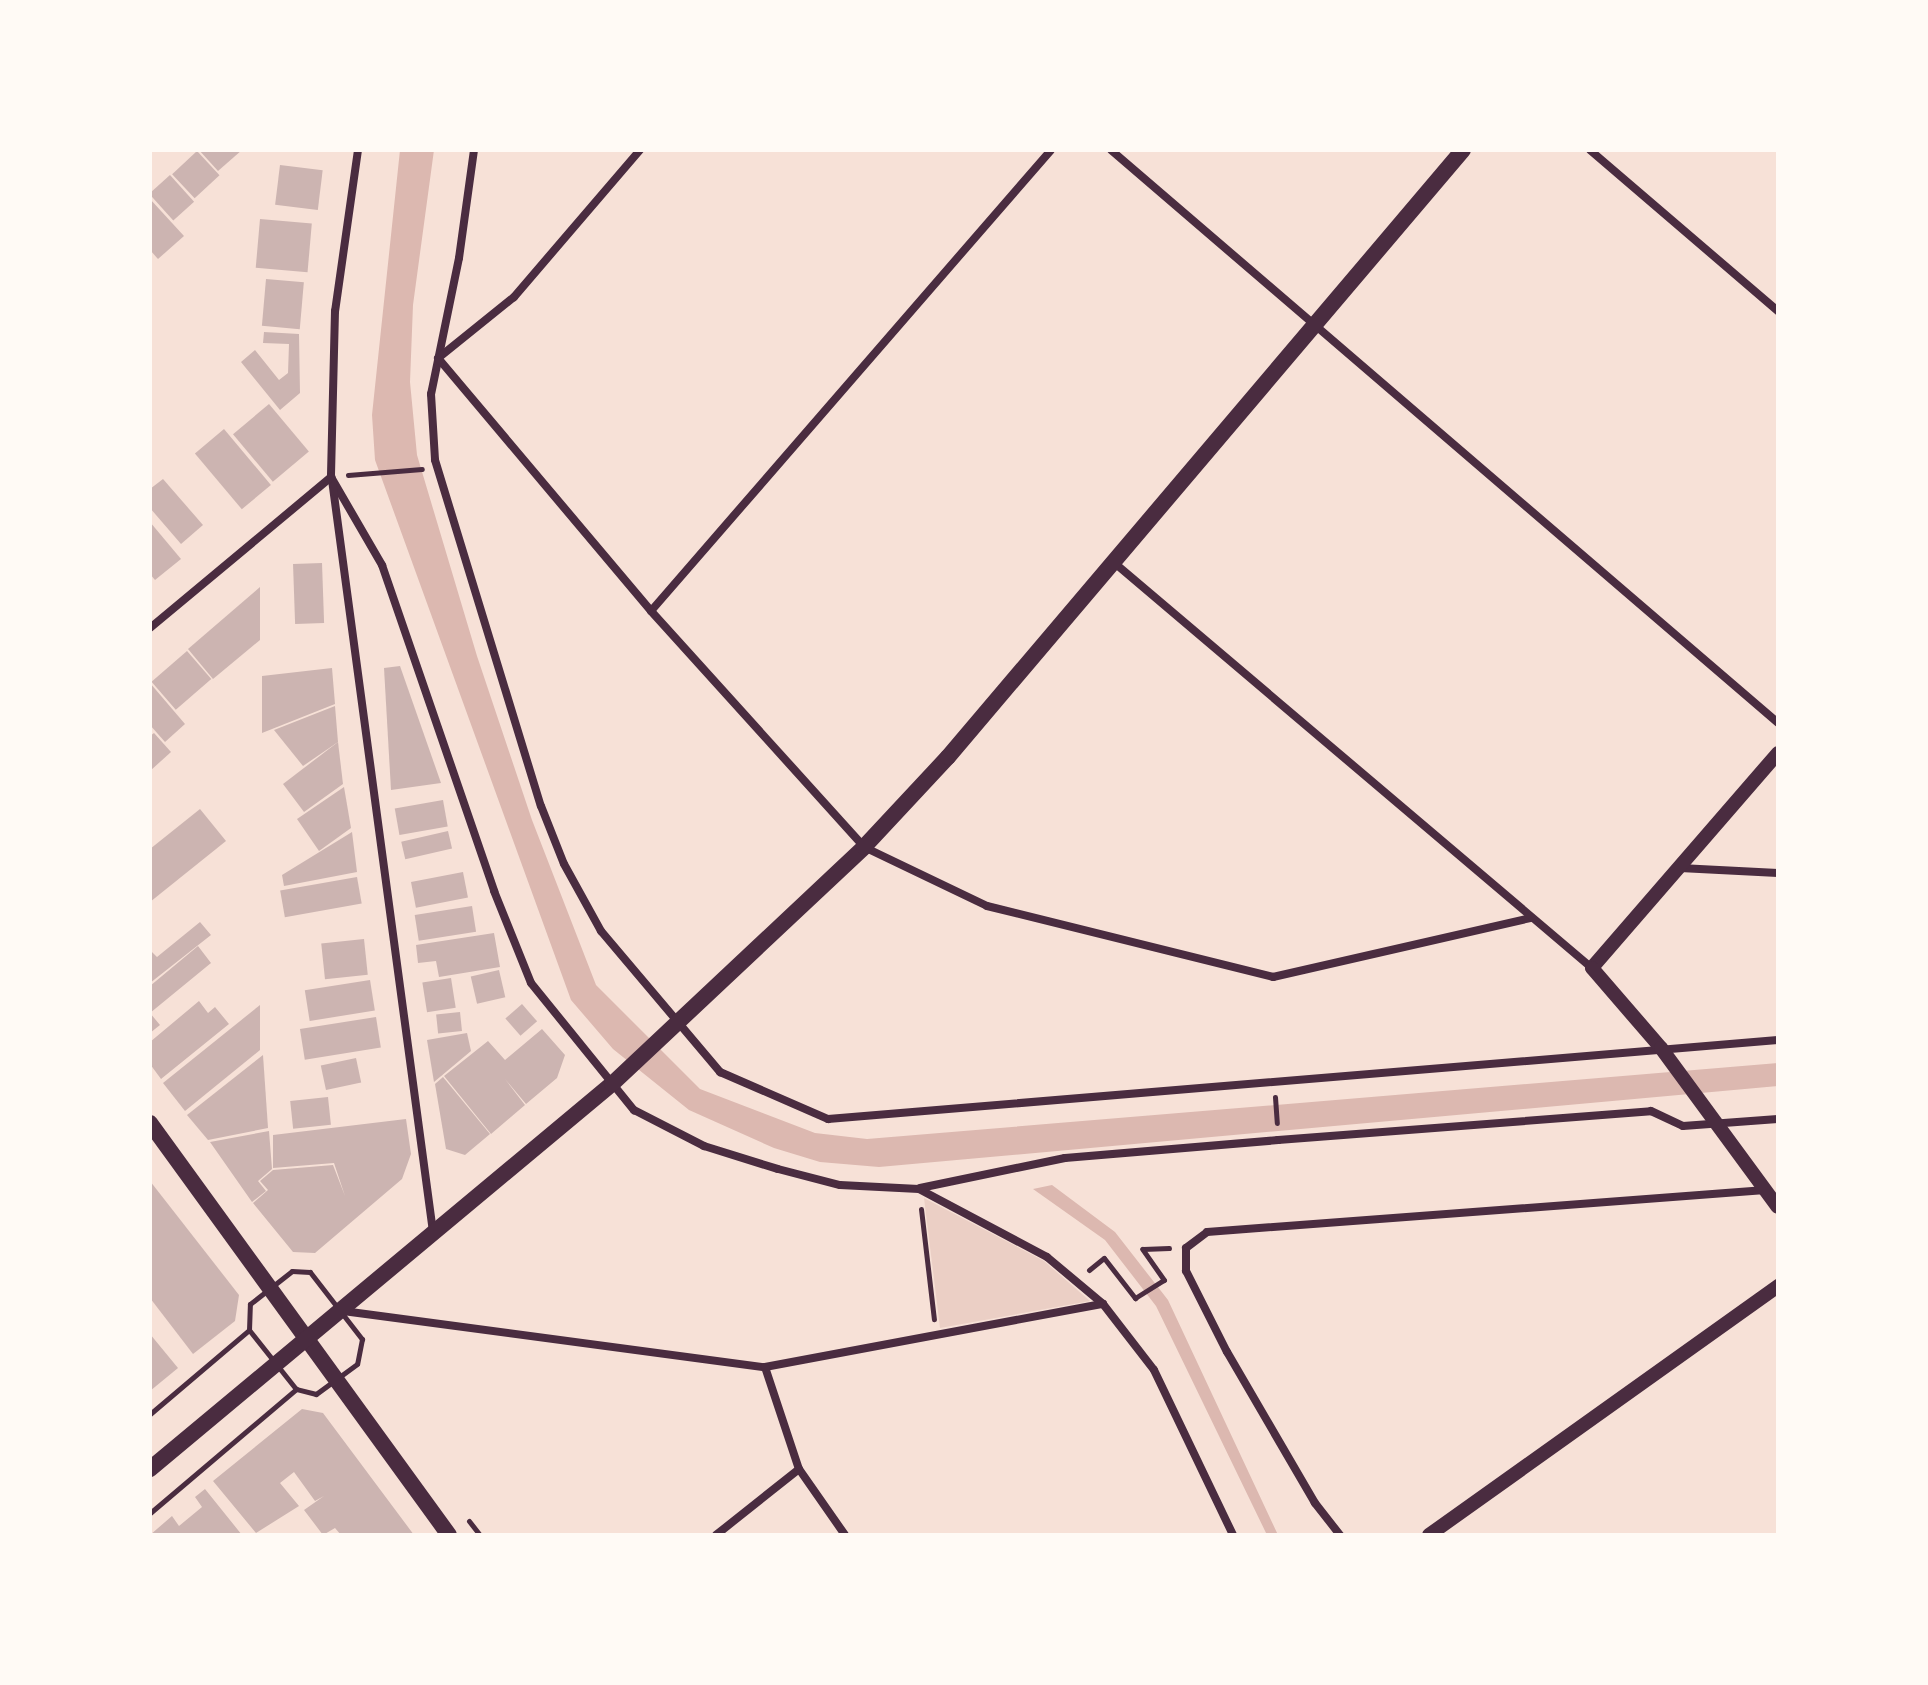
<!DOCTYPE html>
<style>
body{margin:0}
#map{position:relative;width:1928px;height:1685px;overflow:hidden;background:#f7e1d7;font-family:"Fira Sans Condensed",sans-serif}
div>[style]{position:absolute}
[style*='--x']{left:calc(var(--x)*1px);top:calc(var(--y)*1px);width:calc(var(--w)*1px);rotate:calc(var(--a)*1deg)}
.green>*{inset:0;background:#ebcfc5}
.water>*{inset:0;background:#dcb8b0}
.building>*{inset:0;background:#ccb4b1;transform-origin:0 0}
.path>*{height:5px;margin:-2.5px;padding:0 2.5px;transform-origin:2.5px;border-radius:2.5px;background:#4a2c40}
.minor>*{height:8px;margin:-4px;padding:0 4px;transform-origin:4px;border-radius:4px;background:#4a2c40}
.tertiary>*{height:14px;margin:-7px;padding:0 7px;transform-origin:7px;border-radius:7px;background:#4a2c40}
.secondary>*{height:16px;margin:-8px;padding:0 8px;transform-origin:8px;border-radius:8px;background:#4a2c40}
span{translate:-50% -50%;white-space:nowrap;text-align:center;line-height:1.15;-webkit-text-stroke:8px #fffaf5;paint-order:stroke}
.frame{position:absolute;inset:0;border:152px solid #fffaf5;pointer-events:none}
</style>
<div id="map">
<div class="green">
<i style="clip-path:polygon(924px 1198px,1044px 1261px,1090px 1301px,940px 1328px)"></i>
</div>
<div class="water">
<i style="clip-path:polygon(400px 150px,434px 150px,413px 305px,410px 382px,417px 455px,477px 656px,532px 820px,596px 985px,700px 1089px,815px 1133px,867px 1139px,1778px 1063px,1778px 1086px,879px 1167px,820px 1162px,774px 1148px,689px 1110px,613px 1049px,571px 1000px,375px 460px,372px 415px)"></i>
<i style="clip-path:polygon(1052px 1185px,1115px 1232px,1168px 1300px,1278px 1535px,1267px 1535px,1156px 1306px,1105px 1240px,1033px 1189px)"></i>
</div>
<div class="building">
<i style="clip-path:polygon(199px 150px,242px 150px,218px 171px)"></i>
<i style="left:197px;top:151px;width:33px;height:34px;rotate:47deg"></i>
<i style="left:280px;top:165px;width:43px;height:40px;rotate:7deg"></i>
<i style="left:170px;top:175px;width:36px;height:28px;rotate:48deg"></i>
<i style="clip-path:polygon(150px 199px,184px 236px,158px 259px,150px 250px)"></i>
<i style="left:260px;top:219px;width:52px;height:49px;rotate:5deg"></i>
<i style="left:266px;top:279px;width:38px;height:47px;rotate:5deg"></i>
<i style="clip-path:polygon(264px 332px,299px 334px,300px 393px,280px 410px,241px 362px,255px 350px,279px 380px,288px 373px,289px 344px,263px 343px)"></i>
<i style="left:269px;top:404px;width:62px;height:47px;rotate:50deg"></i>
<i style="left:224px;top:429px;width:73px;height:38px;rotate:50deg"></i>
<i style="clip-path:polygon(163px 479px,203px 525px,181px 544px,150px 508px,150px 489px)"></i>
<i style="clip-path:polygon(150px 522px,181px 559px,155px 580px,150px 574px)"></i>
<i style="left:322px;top:563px;width:60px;height:29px;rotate:88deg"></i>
<i style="clip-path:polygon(260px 587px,260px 640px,213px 679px,188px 649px)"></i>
<i style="left:187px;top:651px;width:37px;height:47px;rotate:49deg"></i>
<i style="clip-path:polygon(400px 666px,441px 783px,391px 790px,384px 668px)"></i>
<i style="clip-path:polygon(332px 668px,335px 704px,262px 733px,262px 676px)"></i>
<i style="clip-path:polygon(150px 683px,185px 724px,165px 742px,150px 725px)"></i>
<i style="clip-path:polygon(335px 706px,338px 742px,303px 766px,274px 730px)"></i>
<i style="clip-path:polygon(154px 733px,171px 752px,150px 771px,150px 736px)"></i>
<i style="clip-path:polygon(338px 742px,343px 784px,304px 812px,283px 784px)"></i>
<i style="clip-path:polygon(344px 787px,351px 828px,319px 851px,297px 819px)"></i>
<i style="left:443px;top:800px;width:27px;height:49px;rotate:80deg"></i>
<i style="clip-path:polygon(200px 809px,226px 841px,150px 902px,150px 849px)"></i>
<i style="left:448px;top:831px;width:18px;height:48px;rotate:77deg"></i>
<i style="clip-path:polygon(352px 832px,357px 872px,284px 886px,282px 875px)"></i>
<i style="left:463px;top:872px;width:26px;height:53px;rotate:79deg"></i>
<i style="left:357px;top:877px;width:27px;height:78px;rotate:80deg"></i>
<i style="left:472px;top:906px;width:26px;height:58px;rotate:81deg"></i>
<i style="clip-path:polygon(200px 922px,211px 935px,150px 983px,150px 950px,157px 957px)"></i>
<i style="clip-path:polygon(494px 933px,500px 967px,439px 977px,436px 961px,418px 963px,416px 945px)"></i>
<i style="left:364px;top:939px;width:36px;height:43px;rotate:84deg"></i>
<i style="clip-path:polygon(198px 946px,211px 963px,150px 1013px,160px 1025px,150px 1033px,150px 986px)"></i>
<i style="left:499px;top:970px;width:28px;height:29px;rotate:77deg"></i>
<i style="left:451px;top:978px;width:30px;height:29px;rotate:81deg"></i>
<i style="left:370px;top:980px;width:31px;height:66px;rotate:81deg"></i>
<i style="clip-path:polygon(199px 1001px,208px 1013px,215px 1007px,229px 1024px,161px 1079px,150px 1064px,150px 1042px)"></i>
<i style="left:522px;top:1004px;width:23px;height:22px;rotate:49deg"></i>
<i style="clip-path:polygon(260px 1005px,260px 1050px,185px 1111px,163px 1083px)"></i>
<i style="left:460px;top:1012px;width:19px;height:24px;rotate:84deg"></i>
<i style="left:376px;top:1017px;width:31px;height:77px;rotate:81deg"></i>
<i style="clip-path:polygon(542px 1029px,565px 1055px,557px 1078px,526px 1104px,505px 1079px,525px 1105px,491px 1134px,444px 1076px,488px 1041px,505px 1060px)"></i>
<i style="clip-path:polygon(467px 1033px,471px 1051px,434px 1082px,427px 1040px)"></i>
<i style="clip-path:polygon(263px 1055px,268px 1128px,208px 1140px,187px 1115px)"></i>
<i style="left:356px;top:1058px;width:25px;height:36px;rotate:78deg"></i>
<i style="clip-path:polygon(443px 1077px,490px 1134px,465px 1155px,446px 1149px,435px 1084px)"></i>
<i style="left:328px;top:1097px;width:28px;height:38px;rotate:84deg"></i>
<i style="clip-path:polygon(406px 1119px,411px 1154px,402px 1179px,315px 1253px,293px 1252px,253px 1203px,268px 1190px,260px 1181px,273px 1170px,333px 1165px,345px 1196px,334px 1163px,273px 1168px,273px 1135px)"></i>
<i style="clip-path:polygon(269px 1131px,272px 1169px,258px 1181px,266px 1191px,252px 1202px,210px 1142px)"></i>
<i style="clip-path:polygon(150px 1181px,239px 1295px,235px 1321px,193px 1354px,150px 1298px)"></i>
<i style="clip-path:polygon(150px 1334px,178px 1368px,150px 1391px)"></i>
<i style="clip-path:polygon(302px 1409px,323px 1413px,414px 1535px,341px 1535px,335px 1528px,323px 1535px,304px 1510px,324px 1496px,315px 1501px,294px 1472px,280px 1483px,299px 1506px,256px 1533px,213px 1481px)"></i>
<i style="clip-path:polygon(205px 1489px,242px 1535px,150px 1535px,172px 1516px,179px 1526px,202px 1507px,195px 1497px)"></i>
</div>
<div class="path">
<i style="--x:348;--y:475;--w:74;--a:-4.6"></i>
<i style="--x:1275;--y:1097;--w:26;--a:86"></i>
<i style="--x:921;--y:1209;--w:111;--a:83.3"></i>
<i style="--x:1143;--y:1249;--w:26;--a:-2"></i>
<i style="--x:1089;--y:1270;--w:19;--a:-39"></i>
<i style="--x:1104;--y:1258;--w:51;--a:52.2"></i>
<i style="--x:1135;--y:1298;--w:34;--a:-32"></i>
<i style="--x:1164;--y:1280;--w:38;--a:-125"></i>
<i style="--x:292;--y:1271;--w:18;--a:3"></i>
<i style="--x:310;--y:1272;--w:85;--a:52.2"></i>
<i style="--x:362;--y:1339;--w:25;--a:101"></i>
<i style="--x:357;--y:1364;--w:51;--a:143.8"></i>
<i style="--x:316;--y:1394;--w:21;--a:-166"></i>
<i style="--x:296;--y:1389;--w:75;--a:-128.5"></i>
<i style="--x:249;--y:1330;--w:26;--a:-88"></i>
<i style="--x:250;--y:1304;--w:53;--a:-38.2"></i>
<i style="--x:150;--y:1414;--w:130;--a:-40.3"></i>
<i style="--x:150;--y:1513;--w:192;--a:-40.3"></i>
<i style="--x:469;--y:1521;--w:18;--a:52"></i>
</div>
<div class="minor">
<i style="--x:358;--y:150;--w:163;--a:98.1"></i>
<i style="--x:335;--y:311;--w:166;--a:91.4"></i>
<i style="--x:331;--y:477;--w:102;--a:59.9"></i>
<i style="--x:382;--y:565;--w:345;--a:71"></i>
<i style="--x:494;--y:891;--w:99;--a:68.1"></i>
<i style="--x:531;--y:983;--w:164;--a:51"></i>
<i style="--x:634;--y:1110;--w:79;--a:27.2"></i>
<i style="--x:704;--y:1146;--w:77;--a:17.3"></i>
<i style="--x:778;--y:1169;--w:64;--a:14.5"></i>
<i style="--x:840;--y:1185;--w:79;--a:2.9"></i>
<i style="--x:919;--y:1189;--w:145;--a:28"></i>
<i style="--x:1047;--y:1257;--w:73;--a:40"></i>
<i style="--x:1103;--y:1304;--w:83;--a:52.3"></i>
<i style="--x:1154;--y:1370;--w:183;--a:64.4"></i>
<i style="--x:474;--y:150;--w:109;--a:97.9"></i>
<i style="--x:459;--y:258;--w:139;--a:101.6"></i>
<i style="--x:431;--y:394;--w:66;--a:86.5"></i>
<i style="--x:435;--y:460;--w:362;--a:73"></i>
<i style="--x:541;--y:806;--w:62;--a:68.4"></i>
<i style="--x:564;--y:864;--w:77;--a:61.1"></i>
<i style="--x:601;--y:931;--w:185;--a:49.8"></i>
<i style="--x:720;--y:1072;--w:118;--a:23.5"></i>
<i style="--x:828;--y:1119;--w:953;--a:-4.75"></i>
<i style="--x:640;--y:150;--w:194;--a:130.6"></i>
<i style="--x:514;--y:297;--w:97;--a:141.2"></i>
<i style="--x:438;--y:358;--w:331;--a:49.9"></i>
<i style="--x:651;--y:611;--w:318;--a:47.9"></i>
<i style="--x:864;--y:847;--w:136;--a:25.6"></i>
<i style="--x:987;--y:906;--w:295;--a:13.9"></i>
<i style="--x:1273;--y:977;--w:265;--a:-12.9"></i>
<i style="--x:1111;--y:150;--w:879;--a:40.66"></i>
<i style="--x:1590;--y:150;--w:248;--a:40.6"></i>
<i style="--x:332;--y:480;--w:759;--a:82.35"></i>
<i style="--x:1111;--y:560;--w:631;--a:40.31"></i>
<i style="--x:651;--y:611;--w:610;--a:-49.05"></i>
<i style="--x:150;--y:628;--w:236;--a:-39.8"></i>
<i style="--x:1680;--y:868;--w:98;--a:2.9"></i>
<i style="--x:920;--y:1188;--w:148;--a:-11.7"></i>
<i style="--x:1065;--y:1158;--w:214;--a:-4.8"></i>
<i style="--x:1278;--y:1140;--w:374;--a:-4.4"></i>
<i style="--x:1651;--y:1111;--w:35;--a:25"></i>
<i style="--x:1683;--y:1126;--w:95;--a:-4.2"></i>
<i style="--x:343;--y:1311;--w:426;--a:7.6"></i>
<i style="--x:765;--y:1367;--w:344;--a:-10.6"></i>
<i style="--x:765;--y:1367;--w:108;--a:71.6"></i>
<i style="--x:799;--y:1469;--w:80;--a:55.1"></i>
<i style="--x:716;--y:1535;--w:106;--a:-38.5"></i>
<i style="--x:1340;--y:1535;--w:41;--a:-128"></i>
<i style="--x:1315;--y:1503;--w:175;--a:-120.2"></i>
<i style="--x:1227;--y:1352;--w:91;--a:-116.8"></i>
<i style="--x:1186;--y:1271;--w:23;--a:-90"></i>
<i style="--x:1186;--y:1248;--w:26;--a:-37"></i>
<i style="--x:1207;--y:1232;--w:560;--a:-4.3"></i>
</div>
<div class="tertiary">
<i style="--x:1778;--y:753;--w:284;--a:130.9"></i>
<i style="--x:1592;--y:968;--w:106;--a:49.2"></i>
<i style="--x:1661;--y:1048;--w:197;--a:53.7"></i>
<i style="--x:1429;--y:1535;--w:429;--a:-35.5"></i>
</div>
<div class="secondary">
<i style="--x:150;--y:1123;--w:509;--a:54.03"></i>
<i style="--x:150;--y:1469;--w:601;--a:-39.81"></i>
<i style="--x:612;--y:1084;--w:346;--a:-43.2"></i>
<i style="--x:864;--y:847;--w:123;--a:-47"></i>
<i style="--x:948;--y:757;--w:796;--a:-49.69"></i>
</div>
<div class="frame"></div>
</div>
